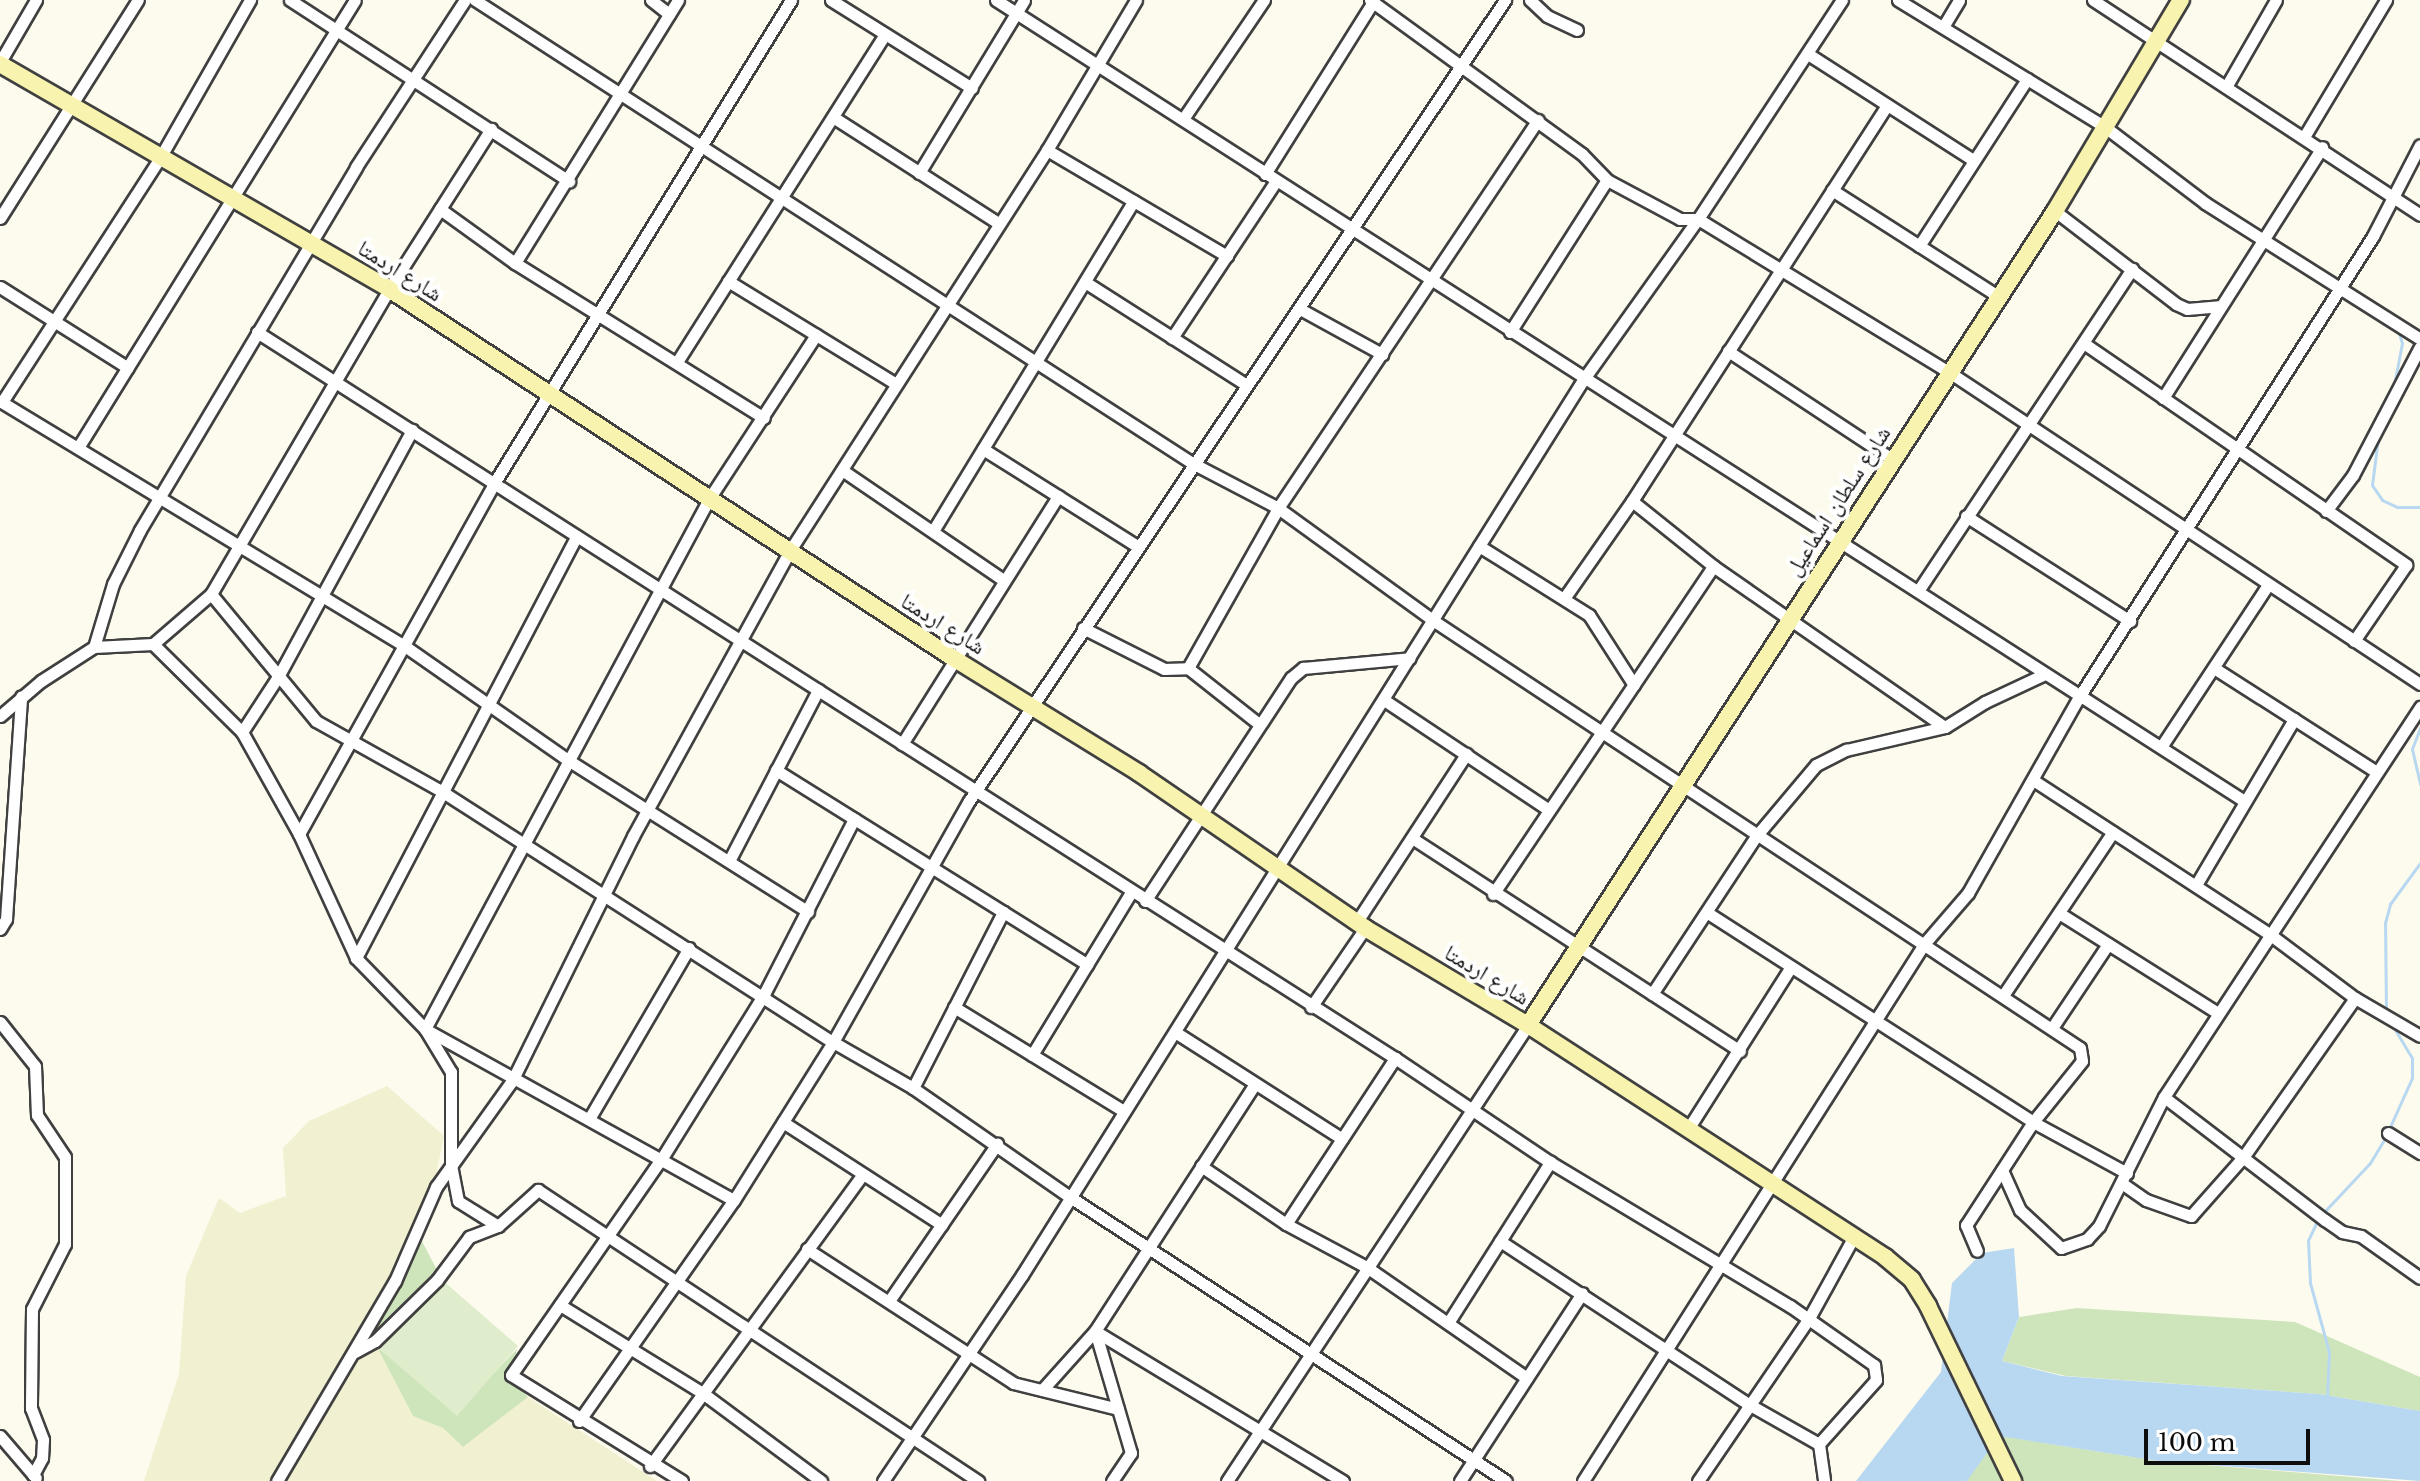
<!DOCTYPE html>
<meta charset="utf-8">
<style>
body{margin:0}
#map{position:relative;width:2420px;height:1481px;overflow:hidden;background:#fdfbee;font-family:"Libre Baskerville","Noto Naskh Arabic",serif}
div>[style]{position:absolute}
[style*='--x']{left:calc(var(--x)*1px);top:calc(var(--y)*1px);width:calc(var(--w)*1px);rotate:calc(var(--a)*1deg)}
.farmland>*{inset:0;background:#f1f0d0}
.green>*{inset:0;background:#cee5bb}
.pitch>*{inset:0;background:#dfedcc;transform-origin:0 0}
.water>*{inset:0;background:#b7d8f0}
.stream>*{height:3px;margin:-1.5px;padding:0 1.5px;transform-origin:1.5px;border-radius:1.5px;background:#b7d8f0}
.roads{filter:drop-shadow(2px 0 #404040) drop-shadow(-2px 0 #404040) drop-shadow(0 2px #404040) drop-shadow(0 -2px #404040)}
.street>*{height:11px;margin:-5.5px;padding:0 5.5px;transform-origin:5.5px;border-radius:5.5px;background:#fff}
.secondary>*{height:16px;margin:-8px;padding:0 8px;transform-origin:8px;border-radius:8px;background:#f8f4af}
span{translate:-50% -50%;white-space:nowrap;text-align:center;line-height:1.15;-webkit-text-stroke:8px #fff;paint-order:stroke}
.street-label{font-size:22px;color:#0d0d0d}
.scale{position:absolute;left:2144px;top:1429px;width:166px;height:36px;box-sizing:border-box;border:4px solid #0d0d0d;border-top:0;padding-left:10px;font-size:24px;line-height:28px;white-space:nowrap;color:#0d0d0d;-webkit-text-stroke:6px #fff;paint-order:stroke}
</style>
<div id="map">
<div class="farmland">
<i style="clip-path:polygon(387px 1086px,444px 1136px,433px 1190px,396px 1272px,271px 1481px,144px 1481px,179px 1374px,186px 1276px,219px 1198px,240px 1213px,286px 1196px,283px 1148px,309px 1121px)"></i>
<i style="clip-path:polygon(377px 1347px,413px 1416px,443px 1428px,463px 1447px,528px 1397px,657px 1481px,283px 1481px,364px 1349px)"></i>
</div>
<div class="green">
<i style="clip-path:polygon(422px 1241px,439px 1274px,370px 1337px)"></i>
<i style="clip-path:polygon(2077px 1308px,2295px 1322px,2420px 1377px,2420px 1411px,2319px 1394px,2066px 1376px,2002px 1361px,2019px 1317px)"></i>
<i style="clip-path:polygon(377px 1347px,457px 1411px,517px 1349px,512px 1381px,528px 1397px,463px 1447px,443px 1428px,413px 1416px)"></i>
<i style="clip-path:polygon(2001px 1436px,2158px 1461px,2400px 1481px,2022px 1481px)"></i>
<i style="clip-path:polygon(1989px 1447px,2006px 1481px,1967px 1481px,1974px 1465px)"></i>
</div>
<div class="pitch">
<i style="left:441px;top:1279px;width:102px;height:93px;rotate:41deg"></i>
</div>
<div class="water">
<i style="clip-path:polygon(2014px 1248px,2019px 1317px,2002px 1361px,2062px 1376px,2319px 1394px,2420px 1411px,2420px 1481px,2158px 1461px,1999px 1436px,1967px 1481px,1856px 1481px,1941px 1372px,1952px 1283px,1982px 1253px)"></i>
</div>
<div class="stream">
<i style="--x:2394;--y:385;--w:43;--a:-79.2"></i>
<i style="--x:2402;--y:343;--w:13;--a:-108"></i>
<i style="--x:2378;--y:438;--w:47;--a:97.3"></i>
<i style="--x:2372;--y:485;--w:18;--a:56"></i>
<i style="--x:2382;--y:500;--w:17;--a:25"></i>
<i style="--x:2397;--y:507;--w:23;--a:0"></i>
<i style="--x:2420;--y:728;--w:22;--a:111"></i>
<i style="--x:2412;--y:749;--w:36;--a:77"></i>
<i style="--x:2386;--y:1013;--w:90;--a:-90.6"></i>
<i style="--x:2385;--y:923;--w:20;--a:-75"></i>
<i style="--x:2390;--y:904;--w:51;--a:-53.8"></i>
<i style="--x:2389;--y:1129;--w:56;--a:-65.7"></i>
<i style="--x:2412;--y:1078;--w:20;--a:-90"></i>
<i style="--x:2412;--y:1058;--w:37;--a:-121"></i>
<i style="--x:2323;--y:1213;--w:69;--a:-46.8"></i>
<i style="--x:2370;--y:1163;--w:31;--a:-59"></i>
<i style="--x:2318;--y:1219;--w:23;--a:115"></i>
<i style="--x:2308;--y:1240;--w:43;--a:87.3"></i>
<i style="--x:2310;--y:1283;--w:72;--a:74.6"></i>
<i style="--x:2329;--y:1352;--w:46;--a:92.5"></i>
</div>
<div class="roads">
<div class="street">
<i style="--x:290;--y:0;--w:333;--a:33"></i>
<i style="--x:475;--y:0;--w:853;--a:32.85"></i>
<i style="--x:1192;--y:463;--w:97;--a:27.6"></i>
<i style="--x:1278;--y:508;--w:193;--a:35.9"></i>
<i style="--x:1434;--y:621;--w:774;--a:33.46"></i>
<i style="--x:2080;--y:1048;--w:13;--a:81"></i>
<i style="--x:2082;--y:1061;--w:78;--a:128.8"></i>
<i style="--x:2033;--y:1122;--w:123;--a:123"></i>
<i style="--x:1966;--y:1225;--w:28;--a:67"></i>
<i style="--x:651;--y:0;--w:23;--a:38"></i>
<i style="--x:831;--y:0;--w:166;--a:32"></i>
<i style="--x:996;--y:0;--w:1483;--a:32.69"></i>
<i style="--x:1370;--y:0;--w:262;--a:36"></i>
<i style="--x:1582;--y:154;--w:36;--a:46"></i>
<i style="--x:1607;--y:180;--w:83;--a:28.1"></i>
<i style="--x:1680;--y:219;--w:18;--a:0"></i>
<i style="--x:1698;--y:219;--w:294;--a:31.4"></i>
<i style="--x:1949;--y:372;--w:565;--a:33.52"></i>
<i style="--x:1530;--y:0;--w:23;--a:43"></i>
<i style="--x:1547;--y:16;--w:33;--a:25"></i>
<i style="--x:1898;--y:0;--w:243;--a:31.5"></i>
<i style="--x:2105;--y:127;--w:126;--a:37.2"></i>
<i style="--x:2205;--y:203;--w:254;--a:32.3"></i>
<i style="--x:2093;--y:0;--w:391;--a:33.3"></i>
<i style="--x:1943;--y:27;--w:31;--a:-59"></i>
<i style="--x:1808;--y:54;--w:196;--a:32.7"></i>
<i style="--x:0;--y:62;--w:72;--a:-59.9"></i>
<i style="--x:2226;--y:87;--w:100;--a:-60.1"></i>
<i style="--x:833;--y:117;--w:196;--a:32.7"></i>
<i style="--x:1183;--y:119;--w:144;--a:-55.8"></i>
<i style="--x:2304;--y:137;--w:160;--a:-59.1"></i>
<i style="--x:1047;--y:150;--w:209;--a:30.5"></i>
<i style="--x:919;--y:173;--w:202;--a:-58.7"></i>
<i style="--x:1265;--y:174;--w:205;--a:-57.9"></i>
<i style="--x:1832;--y:190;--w:197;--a:32.6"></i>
<i style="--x:440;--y:209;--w:92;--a:35.8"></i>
<i style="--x:515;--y:263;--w:293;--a:31.9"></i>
<i style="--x:2055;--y:211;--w:153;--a:37.5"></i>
<i style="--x:2176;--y:304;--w:12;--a:24"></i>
<i style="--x:2187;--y:309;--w:32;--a:-5"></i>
<i style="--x:0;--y:218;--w:258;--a:-57.7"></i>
<i style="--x:1919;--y:246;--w:199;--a:-57.1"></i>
<i style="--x:515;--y:263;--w:309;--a:-58.2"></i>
<i style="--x:728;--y:281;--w:197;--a:31.5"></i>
<i style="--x:1085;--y:282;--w:190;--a:32.5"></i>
<i style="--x:0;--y:287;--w:151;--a:32.3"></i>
<i style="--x:1300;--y:309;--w:94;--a:28.8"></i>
<i style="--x:257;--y:332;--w:1350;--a:32.54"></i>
<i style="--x:1395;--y:1058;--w:187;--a:33.9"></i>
<i style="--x:1550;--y:1162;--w:280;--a:31"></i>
<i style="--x:1790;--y:1306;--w:103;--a:35.1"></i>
<i style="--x:1874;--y:1365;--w:15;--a:82"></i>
<i style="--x:1876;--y:1380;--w:86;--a:131.7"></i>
<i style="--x:1819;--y:1444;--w:37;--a:82"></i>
<i style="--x:1510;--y:332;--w:180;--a:-57.5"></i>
<i style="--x:1172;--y:338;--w:188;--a:-56.5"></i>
<i style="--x:2085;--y:344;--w:390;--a:34.5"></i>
<i style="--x:2406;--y:565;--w:92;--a:124.4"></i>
<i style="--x:1728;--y:351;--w:196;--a:33.4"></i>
<i style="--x:677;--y:362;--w:388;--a:-57.6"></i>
<i style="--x:2163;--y:398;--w:297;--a:-57.6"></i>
<i style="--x:0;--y:401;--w:475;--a:31.2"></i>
<i style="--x:406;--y:647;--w:198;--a:34.9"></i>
<i style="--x:568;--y:760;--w:284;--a:32.3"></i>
<i style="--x:2;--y:402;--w:293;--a:-57.1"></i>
<i style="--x:161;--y:156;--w:180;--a:-60.3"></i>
<i style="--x:79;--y:446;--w:524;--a:-58.25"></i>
<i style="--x:983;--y:449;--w:182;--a:32.2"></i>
<i style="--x:842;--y:470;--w:195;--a:34.3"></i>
<i style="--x:1632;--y:501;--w:104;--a:38.7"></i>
<i style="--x:1713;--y:566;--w:282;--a:34.8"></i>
<i style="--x:2326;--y:511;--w:45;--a:-53.1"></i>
<i style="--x:2353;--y:475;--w:144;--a:-62.4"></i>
<i style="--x:1966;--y:516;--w:195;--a:32.6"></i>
<i style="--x:933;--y:531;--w:386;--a:-58.7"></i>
<i style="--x:1479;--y:546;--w:130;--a:32.1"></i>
<i style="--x:1589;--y:615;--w:83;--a:57.3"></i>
<i style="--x:1918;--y:591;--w:387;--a:-56.4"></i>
<i style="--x:211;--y:594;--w:165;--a:50.4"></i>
<i style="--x:316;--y:721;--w:145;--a:29.2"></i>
<i style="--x:443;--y:792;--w:463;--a:32.7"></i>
<i style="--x:833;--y:1042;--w:92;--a:29.9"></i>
<i style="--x:913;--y:1088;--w:191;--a:34.8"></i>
<i style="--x:1070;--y:1197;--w:520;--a:33.08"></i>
<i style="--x:1565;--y:597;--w:117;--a:-55.1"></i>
<i style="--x:1632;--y:501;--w:471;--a:-57.2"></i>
<i style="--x:1083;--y:628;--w:91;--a:26.8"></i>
<i style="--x:1164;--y:669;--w:24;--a:-2"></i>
<i style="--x:1188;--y:668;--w:90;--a:38.3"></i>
<i style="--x:153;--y:644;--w:125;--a:44.7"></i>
<i style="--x:242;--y:732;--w:117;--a:60.8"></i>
<i style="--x:299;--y:834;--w:136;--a:65.3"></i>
<i style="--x:356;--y:958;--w:99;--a:45.8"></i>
<i style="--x:425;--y:1029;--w:353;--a:29"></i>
<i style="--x:94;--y:647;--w:66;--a:-73.2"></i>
<i style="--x:113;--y:584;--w:60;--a:-63.4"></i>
<i style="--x:140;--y:530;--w:422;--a:-59.2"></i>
<i style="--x:356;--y:167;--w:199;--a:-56.9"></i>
<i style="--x:1188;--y:668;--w:184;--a:-60.6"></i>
<i style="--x:1278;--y:508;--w:467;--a:-56.2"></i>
<i style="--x:2214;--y:668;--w:191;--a:32.6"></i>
<i style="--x:1384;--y:700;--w:198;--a:33.7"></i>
<i style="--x:0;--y:716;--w:54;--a:-40.5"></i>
<i style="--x:41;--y:681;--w:63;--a:-32.7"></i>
<i style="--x:94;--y:647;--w:59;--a:-2.9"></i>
<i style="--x:153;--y:644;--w:77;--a:-40.8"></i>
<i style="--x:211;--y:594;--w:353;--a:-59.7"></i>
<i style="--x:389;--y:289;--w:190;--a:-57.5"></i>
<i style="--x:242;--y:732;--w:68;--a:-57"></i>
<i style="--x:279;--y:675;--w:279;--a:-61.5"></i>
<i style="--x:902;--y:744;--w:293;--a:-57.8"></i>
<i style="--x:2161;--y:747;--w:194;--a:-56.6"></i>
<i style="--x:776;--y:770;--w:367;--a:32"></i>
<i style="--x:2033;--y:780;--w:285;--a:33.1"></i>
<i style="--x:2272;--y:936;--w:104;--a:36.8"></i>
<i style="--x:2355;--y:998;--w:75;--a:30.3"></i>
<i style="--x:299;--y:834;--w:399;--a:-60.9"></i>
<i style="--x:493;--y:485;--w:569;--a:-58.43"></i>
<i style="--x:1412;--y:838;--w:391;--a:33"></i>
<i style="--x:729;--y:861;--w:193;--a:-62.5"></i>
<i style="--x:2196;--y:885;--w:193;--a:-59.4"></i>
<i style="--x:1493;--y:894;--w:395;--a:-56.1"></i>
<i style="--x:1145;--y:901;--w:267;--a:-56.8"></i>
<i style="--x:1291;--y:678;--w:16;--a:-40"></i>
<i style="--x:1303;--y:668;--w:107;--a:-5.3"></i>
<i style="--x:1708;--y:913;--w:386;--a:32.7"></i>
<i style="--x:2033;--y:1122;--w:107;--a:28.5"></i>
<i style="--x:2059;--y:913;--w:188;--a:32.2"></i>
<i style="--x:1356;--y:923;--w:202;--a:-56.9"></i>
<i style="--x:0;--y:929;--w:12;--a:-59"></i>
<i style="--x:6;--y:919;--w:223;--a:-86.1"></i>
<i style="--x:356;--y:958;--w:476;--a:-62.4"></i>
<i style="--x:1652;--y:994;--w:191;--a:-56.6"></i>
<i style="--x:1757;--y:835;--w:92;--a:-49.9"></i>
<i style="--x:1816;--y:765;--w:34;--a:-27"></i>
<i style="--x:1846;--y:750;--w:102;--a:-13.1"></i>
<i style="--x:1945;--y:727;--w:47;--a:-32"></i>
<i style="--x:1985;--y:702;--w:66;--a:-25"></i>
<i style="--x:2004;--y:994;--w:195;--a:-56.1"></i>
<i style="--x:954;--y:1007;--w:199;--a:31.5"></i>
<i style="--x:1311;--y:1007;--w:96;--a:-55.6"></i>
<i style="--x:0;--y:1022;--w:56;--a:51.5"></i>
<i style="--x:35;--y:1066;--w:49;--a:87.7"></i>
<i style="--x:37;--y:1115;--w:50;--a:56.3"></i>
<i style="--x:65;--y:1157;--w:87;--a:90"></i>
<i style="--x:65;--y:1244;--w:73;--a:116.9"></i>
<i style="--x:32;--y:1309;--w:99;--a:90.6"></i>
<i style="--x:31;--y:1408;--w:34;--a:69"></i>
<i style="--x:43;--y:1440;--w:18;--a:93"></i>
<i style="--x:42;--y:1458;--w:19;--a:118"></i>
<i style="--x:2052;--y:1028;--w:101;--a:-56.3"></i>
<i style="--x:1175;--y:1032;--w:198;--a:32.6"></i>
<i style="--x:1032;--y:1055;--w:191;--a:-58.7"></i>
<i style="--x:913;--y:1088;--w:198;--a:-62.9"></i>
<i style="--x:2164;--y:1097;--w:203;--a:37.4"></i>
<i style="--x:2325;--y:1220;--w:21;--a:35"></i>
<i style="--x:2342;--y:1232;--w:19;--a:12"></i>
<i style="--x:2361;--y:1236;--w:72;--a:35.4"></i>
<i style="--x:589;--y:1119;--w:198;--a:-59.7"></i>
<i style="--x:783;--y:1122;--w:189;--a:32.9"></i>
<i style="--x:1688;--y:1129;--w:191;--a:-57.6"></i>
<i style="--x:2388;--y:1133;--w:38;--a:32"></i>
<i style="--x:1201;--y:1166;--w:103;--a:34.3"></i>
<i style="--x:1286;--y:1224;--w:93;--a:28.2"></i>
<i style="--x:1368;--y:1268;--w:193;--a:34.7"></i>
<i style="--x:2002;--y:1170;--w:44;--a:65.8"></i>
<i style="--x:2020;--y:1210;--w:56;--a:42.8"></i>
<i style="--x:2061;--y:1248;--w:28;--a:-19"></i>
<i style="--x:2087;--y:1239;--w:18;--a:-47"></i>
<i style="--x:2099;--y:1226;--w:144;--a:-63.3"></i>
<i style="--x:2164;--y:1097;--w:467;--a:-56.7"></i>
<i style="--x:2123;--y:1184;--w:28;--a:35"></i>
<i style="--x:2146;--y:1200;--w:48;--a:19.6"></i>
<i style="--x:2191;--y:1216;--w:80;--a:-48.5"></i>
<i style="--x:2244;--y:1156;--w:193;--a:-54.9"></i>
<i style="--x:1286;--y:1224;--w:199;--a:-56.7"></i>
<i style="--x:498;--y:1226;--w:47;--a:-148"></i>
<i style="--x:458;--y:1201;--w:36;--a:-101"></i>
<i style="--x:451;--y:1166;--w:94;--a:-90"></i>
<i style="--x:451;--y:1072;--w:50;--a:-121.2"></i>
<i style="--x:425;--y:1029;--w:601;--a:-61.82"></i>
<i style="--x:709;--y:499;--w:196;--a:-56.9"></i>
<i style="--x:1500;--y:1241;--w:299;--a:33.3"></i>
<i style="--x:1750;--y:1405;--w:79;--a:29.5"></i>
<i style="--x:807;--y:1249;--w:246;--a:33"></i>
<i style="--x:1013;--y:1383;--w:108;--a:13.9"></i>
<i style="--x:889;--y:1301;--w:191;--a:-55.5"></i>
<i style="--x:560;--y:1305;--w:169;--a:31.7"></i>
<i style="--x:704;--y:1394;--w:146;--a:36.6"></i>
<i style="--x:1448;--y:1323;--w:191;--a:-57.6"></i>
<i style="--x:355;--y:1352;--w:23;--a:-29"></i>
<i style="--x:375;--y:1341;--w:87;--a:-44.5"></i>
<i style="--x:437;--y:1280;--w:54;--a:-53.3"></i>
<i style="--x:469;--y:1237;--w:31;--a:-21"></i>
<i style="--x:498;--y:1226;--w:54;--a:-42"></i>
<i style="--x:538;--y:1190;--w:528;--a:33.48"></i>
<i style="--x:1042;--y:1390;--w:79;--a:-48.1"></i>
<i style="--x:1095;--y:1331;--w:290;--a:31.2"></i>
<i style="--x:579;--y:1421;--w:270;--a:-55"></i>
<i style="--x:734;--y:1200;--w:186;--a:-57.9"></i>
<i style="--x:833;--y:1042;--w:277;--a:-60.6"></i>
<i style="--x:969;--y:801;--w:964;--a:-56.21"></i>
<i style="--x:0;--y:1436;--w:55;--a:49.4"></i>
<i style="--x:650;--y:1466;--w:361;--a:-53.9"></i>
<i style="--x:277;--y:1481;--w:232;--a:-59.5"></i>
<i style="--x:395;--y:1281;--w:103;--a:-66.4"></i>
<i style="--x:436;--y:1187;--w:130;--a:-54.4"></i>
<i style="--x:512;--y:1081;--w:273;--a:-63.7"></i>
<i style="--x:633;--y:836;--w:324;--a:-61.2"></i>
<i style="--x:789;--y:552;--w:478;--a:-57.3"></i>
<i style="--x:1047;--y:150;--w:174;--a:-59.3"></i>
<i style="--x:682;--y:1481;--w:201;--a:-148.2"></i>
<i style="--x:511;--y:1375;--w:264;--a:-55.2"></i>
<i style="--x:662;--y:1158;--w:193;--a:-58.1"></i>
<i style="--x:764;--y:994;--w:197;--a:-62.8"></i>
<i style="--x:883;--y:1481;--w:249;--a:-56"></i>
<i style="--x:1022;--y:1275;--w:1056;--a:-57.92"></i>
<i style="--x:1583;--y:380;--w:198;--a:-54.5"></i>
<i style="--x:1698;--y:219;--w:262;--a:-56.7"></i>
<i style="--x:1112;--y:1481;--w:34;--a:-56"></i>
<i style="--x:1131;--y:1453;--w:127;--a:-106.4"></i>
<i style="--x:1095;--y:1331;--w:294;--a:-57.1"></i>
<i style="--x:1227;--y:1481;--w:546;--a:-56.57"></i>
<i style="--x:1460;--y:1481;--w:224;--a:-57"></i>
<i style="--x:1583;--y:1481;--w:636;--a:-57.58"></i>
<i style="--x:1924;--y:944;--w:67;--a:-49.2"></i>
<i style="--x:1968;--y:893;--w:225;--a:-60.5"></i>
<i style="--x:2079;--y:697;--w:547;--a:-57.47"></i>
<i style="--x:2373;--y:236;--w:102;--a:-62.7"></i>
<i style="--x:1698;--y:1481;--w:195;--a:-55.7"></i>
<i style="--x:1808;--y:1320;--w:94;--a:-61.2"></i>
</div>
<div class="secondary">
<i style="--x:0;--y:64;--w:449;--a:30"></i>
<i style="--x:389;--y:289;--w:674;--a:33.19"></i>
<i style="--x:953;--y:658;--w:219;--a:31.7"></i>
<i style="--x:1139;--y:773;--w:274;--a:34.4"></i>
<i style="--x:1365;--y:928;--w:190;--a:30.8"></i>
<i style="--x:1528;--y:1025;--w:426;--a:33"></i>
<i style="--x:1885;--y:1257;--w:35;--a:40"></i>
<i style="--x:1912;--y:1280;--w:31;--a:58"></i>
<i style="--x:1928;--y:1306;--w:195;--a:64.1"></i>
<i style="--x:1528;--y:1025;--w:970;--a:-57.08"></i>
<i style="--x:2055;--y:211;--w:246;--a:-59.2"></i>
</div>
</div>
<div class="street-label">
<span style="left:400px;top:271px;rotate:32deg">شارع اردمتا</span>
<span style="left:1838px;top:501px;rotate:-57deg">شارع سلطان اسماعيل</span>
<span style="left:943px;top:624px;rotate:32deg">شارع اردمتا</span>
<span style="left:1487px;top:975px;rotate:31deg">شارع اردمتا</span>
</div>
<div class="scale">100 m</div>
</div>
